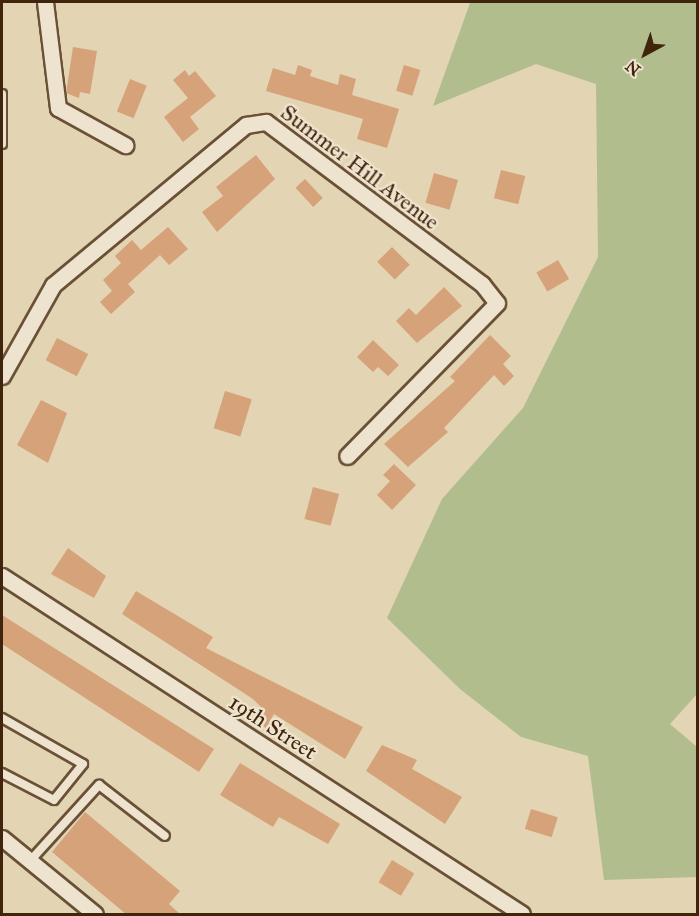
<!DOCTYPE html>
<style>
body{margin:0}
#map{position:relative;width:699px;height:916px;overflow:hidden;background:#e3d4b3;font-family:"IM FELL Great Primer",serif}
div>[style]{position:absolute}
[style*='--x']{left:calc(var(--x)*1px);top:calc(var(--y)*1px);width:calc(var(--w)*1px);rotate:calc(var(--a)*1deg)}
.green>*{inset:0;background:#b2bd8e}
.building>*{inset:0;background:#d6a27a;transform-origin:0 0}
.roads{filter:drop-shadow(2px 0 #6a5036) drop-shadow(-2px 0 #6a5036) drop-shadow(0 2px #6a5036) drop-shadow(0 -2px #6a5036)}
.service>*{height:8px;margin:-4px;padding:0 4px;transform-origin:4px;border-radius:4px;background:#ede3ce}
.minor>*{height:15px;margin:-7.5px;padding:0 7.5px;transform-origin:7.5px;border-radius:7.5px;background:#ede3ce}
span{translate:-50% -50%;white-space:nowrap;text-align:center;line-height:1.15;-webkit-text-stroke:5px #ede3ce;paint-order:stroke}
.street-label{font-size:22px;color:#41240c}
.frame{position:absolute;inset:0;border:3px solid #41240c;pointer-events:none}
.north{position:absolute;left:615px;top:24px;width:60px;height:60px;-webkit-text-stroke:4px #ede3ce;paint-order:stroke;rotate:220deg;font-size:16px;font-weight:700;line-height:24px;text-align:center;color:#41240c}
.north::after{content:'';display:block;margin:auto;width:21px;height:27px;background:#41240c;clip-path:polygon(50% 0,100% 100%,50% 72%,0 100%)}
</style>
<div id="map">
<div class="green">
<i style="clip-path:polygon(698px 2px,698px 693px,670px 724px,697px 747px,697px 877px,604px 880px,588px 756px,521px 737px,460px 689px,387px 618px,442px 499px,523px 408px,598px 257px,596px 84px,536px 64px,433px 106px,470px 3px)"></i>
</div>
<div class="building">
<i style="clip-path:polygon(73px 47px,97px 51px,90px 94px,80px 92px,79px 98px,66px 93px)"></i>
<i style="clip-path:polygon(298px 65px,312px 70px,310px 76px,338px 85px,340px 74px,356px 79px,352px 95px,399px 109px,387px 148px,357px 139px,363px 119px,266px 91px,273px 68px,295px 75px)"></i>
<i style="left:404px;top:65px;width:17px;height:27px;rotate:17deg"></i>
<i style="clip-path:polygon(185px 70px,189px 76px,195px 71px,216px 96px,190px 117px,199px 129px,183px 142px,164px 117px,188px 98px,173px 80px)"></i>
<i style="left:130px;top:79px;width:18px;height:35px;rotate:22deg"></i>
<i style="clip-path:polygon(256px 155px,275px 179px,217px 232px,202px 212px,223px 196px,216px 187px)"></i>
<i style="left:501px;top:170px;width:25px;height:29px;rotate:14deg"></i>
<i style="left:434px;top:173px;width:25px;height:31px;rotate:16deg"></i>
<i style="left:305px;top:179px;width:26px;height:13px;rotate:47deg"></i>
<i style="clip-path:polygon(168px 227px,188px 249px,169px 265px,160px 255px,128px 284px,135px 292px,111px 314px,100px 302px,112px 291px,103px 280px,121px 263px,115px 256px,132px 240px,141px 250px)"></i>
<i style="left:392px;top:247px;width:25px;height:21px;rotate:45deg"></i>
<i style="left:558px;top:260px;width:22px;height:25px;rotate:60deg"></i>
<i style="clip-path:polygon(444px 287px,462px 306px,417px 343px,396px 321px,409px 308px,416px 315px)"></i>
<i style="clip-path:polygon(490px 335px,511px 356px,503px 364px,514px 376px,504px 386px,494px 375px,444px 428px,448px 432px,408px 467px,384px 444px,455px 381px,450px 377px)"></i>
<i style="left:57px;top:338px;width:35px;height:25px;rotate:27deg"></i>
<i style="clip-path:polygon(373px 340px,399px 365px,388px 376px,378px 367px,373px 372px,357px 357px)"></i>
<i style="left:225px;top:391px;width:28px;height:39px;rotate:17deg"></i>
<i style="clip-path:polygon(41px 400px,67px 413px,48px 463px,17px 445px)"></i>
<i style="clip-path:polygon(394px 464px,416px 485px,392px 510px,377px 495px,390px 481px,383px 475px)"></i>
<i style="left:313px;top:487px;width:27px;height:33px;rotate:15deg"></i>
<i style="clip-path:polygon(68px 548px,106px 576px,94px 598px,51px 574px)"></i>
<i style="clip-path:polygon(136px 591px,213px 637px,206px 648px,363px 727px,345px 759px,274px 714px,266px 728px,253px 720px,261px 707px,253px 699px,122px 614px)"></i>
<i style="clip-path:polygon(2px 615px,214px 749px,199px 772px,2px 644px)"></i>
<i style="clip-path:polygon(382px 745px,417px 760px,412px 769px,462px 797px,445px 824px,366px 771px)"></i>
<i style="clip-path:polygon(240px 763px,340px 824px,328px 844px,279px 817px,273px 827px,220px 795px)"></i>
<i style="left:531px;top:809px;width:28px;height:21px;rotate:17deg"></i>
<i style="clip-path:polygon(85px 812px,180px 891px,169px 904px,181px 915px,127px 915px,52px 852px)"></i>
<i style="left:392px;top:860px;width:26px;height:26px;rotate:31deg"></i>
</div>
<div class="roads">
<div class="service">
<i style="--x:2;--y:94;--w:50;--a:90"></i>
<i style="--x:2;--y:718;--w:93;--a:29.6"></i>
<i style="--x:83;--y:764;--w:46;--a:128.9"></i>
<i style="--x:54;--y:800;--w:59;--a:-152.6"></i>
<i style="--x:30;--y:861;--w:103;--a:-47.8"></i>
<i style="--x:99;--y:785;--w:83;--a:37.7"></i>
</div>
<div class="minor">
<i style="--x:45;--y:2;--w:107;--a:83"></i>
<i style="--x:58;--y:108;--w:77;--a:28.9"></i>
<i style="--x:2;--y:376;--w:104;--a:-60.7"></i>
<i style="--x:53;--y:285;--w:251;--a:-39.7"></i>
<i style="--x:246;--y:125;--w:20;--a:-9"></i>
<i style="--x:266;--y:122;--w:270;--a:36.9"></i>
<i style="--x:482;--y:284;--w:24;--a:52"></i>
<i style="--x:497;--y:303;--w:214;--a:134.4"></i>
<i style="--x:2;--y:576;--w:620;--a:33.02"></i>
<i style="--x:2;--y:838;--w:120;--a:39.3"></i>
</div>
</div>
<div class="street-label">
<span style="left:360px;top:167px;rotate:37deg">Summer Hill Avenue</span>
<span style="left:273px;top:727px;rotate:33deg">19th Street</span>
</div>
<div class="frame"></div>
<div class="north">N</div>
</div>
